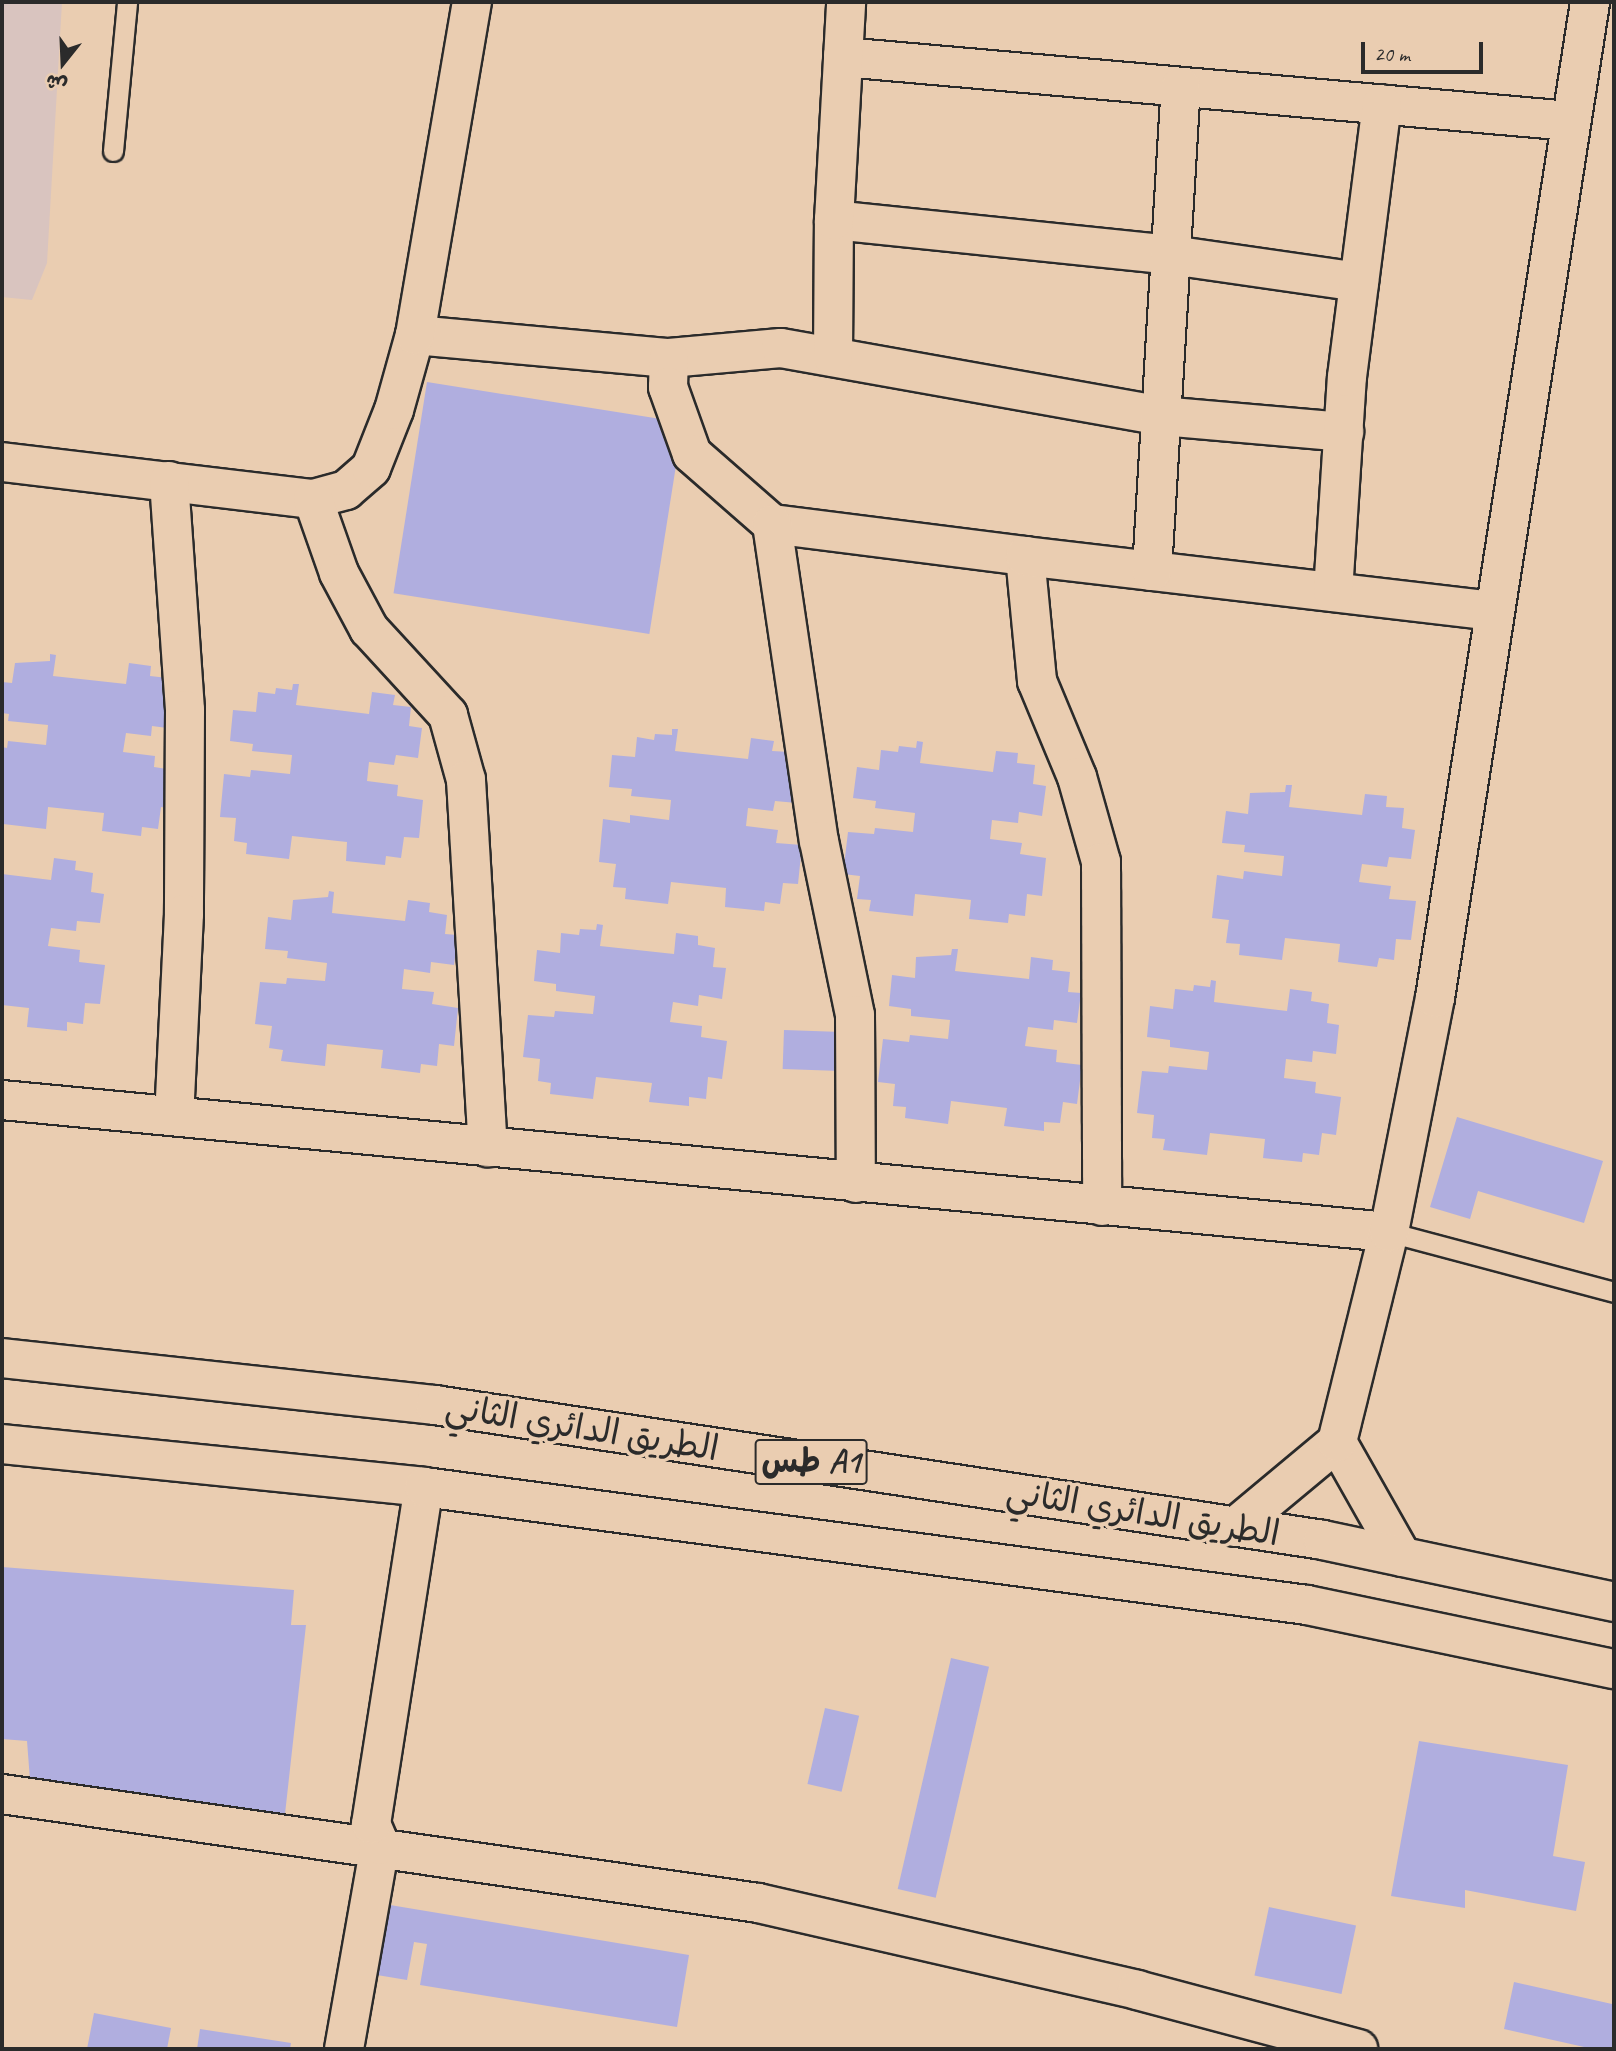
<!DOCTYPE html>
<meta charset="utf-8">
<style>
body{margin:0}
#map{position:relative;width:1616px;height:2051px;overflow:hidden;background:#eacdb1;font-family:Caveat,"Playpen Sans Arabic",sans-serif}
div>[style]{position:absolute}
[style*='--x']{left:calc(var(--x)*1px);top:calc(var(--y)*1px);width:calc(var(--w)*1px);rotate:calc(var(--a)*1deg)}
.built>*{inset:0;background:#d9c4bf}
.building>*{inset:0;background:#b0aedf;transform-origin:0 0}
.roads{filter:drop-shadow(2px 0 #2b2b2b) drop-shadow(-2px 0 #2b2b2b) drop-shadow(0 2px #2b2b2b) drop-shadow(0 -2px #2b2b2b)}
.service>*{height:19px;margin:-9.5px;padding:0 9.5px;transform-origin:9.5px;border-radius:9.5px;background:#eacdb1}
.minor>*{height:38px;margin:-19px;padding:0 19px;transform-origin:19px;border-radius:19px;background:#eacdb1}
.trunk>*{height:38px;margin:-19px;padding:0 19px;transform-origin:19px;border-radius:19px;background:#eacdb1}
span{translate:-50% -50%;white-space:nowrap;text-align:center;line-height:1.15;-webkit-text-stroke:7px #eacdb1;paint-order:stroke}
.shield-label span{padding:2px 5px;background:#eacdb1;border:2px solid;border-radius:5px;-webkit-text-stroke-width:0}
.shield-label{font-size:33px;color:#2b2b2b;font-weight:700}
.street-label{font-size:35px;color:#2b2b2b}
.frame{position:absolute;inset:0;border:4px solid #2b2b2b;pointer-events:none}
.north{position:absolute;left:28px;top:28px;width:70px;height:70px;-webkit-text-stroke:5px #eacdb1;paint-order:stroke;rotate:198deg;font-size:19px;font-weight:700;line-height:28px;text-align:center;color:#2b2b2b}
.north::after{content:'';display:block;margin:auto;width:24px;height:32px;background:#2b2b2b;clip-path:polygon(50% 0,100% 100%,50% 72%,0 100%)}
.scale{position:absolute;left:1361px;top:42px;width:122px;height:32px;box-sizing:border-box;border:4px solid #2b2b2b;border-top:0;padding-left:9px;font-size:21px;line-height:24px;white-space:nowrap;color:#2b2b2b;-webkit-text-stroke:5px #eacdb1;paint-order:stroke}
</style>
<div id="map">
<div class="built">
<i style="clip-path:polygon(2px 2px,62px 2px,47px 263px,32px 300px,2px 297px)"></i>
</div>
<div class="building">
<i style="left:427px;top:382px;width:259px;height:214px;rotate:9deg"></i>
<i style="clip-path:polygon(50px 654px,56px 655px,53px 676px,126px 684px,129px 663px,151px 666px,150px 676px,168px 678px,175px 729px,152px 726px,151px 736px,126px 733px,123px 752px,155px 756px,154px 767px,180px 771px,175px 809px,161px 807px,158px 829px,142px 827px,141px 836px,102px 831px,104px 813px,48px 807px,46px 829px,3px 824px,2px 747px,7px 748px,8px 741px,46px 745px,48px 725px,8px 721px,9px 714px,2px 713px,2px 682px,12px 683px,15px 663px,50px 661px)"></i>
<i style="clip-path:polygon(293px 684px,299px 684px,296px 705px,369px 714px,372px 692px,395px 695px,393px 705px,411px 707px,409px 726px,422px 728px,418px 758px,396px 755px,394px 765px,369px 762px,367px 781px,398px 785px,397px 796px,423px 800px,419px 838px,404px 837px,401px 858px,386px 856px,385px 865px,346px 861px,347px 842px,292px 836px,289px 859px,246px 854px,247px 843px,234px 841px,236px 818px,220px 817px,224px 774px,250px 777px,251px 770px,290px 774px,292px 755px,252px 751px,253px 744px,230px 741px,233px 710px,256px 712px,258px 692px,275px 694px,276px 688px,292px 690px)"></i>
<i style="clip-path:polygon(672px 729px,678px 729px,675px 751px,748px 759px,751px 738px,774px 741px,772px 751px,790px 752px,788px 772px,801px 774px,797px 803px,775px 801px,773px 811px,748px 808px,746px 826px,778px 830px,776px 843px,802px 845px,798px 884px,783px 883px,780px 904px,765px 902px,764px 911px,725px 907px,726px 888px,671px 882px,668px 904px,625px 899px,626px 888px,613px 887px,616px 864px,599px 862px,603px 819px,630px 823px,630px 815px,669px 820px,671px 800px,631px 796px,632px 789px,609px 787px,612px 755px,635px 757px,637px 737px,654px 740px,655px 734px,672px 735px)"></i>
<i style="clip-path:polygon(917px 741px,923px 742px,920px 763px,993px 772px,996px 751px,1018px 753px,1017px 763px,1035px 765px,1033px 784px,1046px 786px,1042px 816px,1019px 812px,1018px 823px,992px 820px,990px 839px,1022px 843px,1020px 854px,1046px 858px,1042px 896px,1027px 894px,1025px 916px,1009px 914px,1008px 923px,969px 919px,971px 900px,915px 894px,913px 916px,869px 911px,871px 900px,857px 899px,860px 876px,843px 874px,848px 832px,874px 834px,875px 828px,913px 832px,915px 813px,875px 808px,876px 801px,853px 798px,857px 767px,879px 770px,881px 750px,898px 752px,899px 746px,916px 748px)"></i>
<i style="clip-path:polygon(1286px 785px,1292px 785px,1289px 807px,1362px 815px,1365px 794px,1387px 796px,1386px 807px,1404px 808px,1402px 828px,1415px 830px,1411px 859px,1389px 857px,1387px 867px,1362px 864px,1359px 882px,1391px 886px,1389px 899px,1416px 901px,1411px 940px,1396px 939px,1394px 960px,1379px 958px,1377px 967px,1338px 962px,1340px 944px,1285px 938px,1282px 960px,1239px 955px,1240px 944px,1226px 943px,1229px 920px,1212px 918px,1217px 875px,1243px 879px,1244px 871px,1282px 876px,1284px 856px,1244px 852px,1245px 845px,1222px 843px,1226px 811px,1248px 814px,1250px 793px,1285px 792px)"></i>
<i style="clip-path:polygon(54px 858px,76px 861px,75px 870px,93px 873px,91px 892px,104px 894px,100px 923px,77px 921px,76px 931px,51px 928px,48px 946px,80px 950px,79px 962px,105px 965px,100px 1004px,85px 1003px,83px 1024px,67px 1022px,67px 1031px,27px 1027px,29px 1008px,2px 1005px,2px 874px,51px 880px)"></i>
<i style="clip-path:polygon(329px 891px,334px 892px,332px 913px,405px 921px,408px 900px,430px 903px,429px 912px,447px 915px,445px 934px,458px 935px,454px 965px,431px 962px,430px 973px,404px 969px,402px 989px,434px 992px,432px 1004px,458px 1008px,454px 1046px,439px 1044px,437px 1066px,421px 1064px,420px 1073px,381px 1068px,383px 1050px,327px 1044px,325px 1066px,281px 1061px,283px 1050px,269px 1048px,272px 1026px,255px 1024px,260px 982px,286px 984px,287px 978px,325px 981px,327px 963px,287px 958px,288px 951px,265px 949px,268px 917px,291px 920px,293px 900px,328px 897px)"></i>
<i style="clip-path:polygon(597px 924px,603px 925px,600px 946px,674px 954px,676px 933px,698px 936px,698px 945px,715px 948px,713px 967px,726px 968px,722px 999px,699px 995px,698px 1006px,673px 1002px,670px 1022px,702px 1026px,701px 1037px,727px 1041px,722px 1079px,708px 1077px,706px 1099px,689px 1097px,689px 1106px,649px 1102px,652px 1083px,596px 1077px,593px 1099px,550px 1094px,551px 1083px,538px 1081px,540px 1059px,523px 1057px,528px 1015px,554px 1017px,555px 1011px,593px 1014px,595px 996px,556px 991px,556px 984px,534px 981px,537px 950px,560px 953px,561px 933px,579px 935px,580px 929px,596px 930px)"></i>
<i style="clip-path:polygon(952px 949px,958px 949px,955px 971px,1029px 979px,1031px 957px,1053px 960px,1052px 970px,1070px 972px,1068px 992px,1081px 993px,1077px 1023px,1054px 1020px,1053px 1030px,1028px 1027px,1025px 1046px,1057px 1050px,1056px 1062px,1082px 1065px,1077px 1104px,1063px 1102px,1060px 1123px,1044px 1122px,1044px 1131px,1004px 1126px,1007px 1108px,951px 1101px,948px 1124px,905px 1118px,906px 1107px,893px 1106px,895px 1084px,878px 1082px,883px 1039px,909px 1042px,910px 1035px,948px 1039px,950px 1020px,911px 1016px,911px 1009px,889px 1006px,892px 975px,915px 978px,916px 957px,951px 955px)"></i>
<i style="clip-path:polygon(1211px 980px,1216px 981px,1214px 1002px,1287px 1011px,1290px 989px,1312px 992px,1311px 1001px,1329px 1004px,1327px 1023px,1339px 1025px,1336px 1054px,1313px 1051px,1312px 1062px,1286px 1059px,1284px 1078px,1316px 1082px,1315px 1093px,1341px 1097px,1336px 1135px,1322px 1133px,1319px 1155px,1303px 1153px,1302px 1162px,1263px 1158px,1265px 1139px,1210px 1133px,1207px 1155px,1163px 1150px,1165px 1139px,1152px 1138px,1154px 1115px,1137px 1113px,1142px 1071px,1168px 1073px,1169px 1066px,1207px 1070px,1209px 1052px,1170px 1047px,1170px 1040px,1147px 1037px,1150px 1006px,1173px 1009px,1175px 989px,1193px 991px,1194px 985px,1210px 987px)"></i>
<i style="left:784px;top:1030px;width:58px;height:39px;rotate:2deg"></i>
<i style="clip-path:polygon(1457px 1117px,1603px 1161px,1584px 1223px,1478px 1191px,1470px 1219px,1430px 1207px)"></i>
<i style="clip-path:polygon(2px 1567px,294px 1590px,291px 1625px,306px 1625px,284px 1823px,31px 1793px,27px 1741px,2px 1739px)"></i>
<i style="left:951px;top:1658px;width:39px;height:237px;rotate:13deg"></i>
<i style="left:825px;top:1708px;width:35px;height:78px;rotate:13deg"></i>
<i style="clip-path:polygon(1419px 1741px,1568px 1765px,1553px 1856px,1585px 1862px,1576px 1911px,1465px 1890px,1465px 1908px,1391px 1896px)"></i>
<i style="clip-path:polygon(384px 1904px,689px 1955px,677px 2027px,420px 1985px,427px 1944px,414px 1942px,407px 1980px,371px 1974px)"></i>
<i style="left:1269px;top:1907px;width:89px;height:70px;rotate:12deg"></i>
<i style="clip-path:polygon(1514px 1982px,1612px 2004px,1614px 1998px,1614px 2049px,1593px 2049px,1504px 2029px)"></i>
<i style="clip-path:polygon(94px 2013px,171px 2028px,167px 2049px,87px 2049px)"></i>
<i style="clip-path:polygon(200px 2029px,291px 2043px,290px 2049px,197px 2049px)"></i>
</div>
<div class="roads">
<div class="service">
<i style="--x:113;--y:151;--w:150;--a:-84.6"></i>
<i style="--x:1389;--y:1232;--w:233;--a:14.9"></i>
</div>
<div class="minor">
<i style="--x:843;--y:57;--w:730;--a:5.03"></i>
<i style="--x:834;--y:220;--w:339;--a:5.9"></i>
<i style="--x:1171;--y:255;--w:190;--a:8.2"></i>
<i style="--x:415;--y:335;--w:255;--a:5.2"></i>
<i style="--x:669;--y:358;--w:112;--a:-5.1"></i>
<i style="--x:781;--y:348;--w:386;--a:10.1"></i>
<i style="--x:1161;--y:416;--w:184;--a:5"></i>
<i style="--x:833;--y:357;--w:137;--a:-89.6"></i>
<i style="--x:834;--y:220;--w:218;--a:-86.8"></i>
<i style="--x:669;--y:358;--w:29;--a:92"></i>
<i style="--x:668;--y:387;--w:71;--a:70.3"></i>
<i style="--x:692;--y:454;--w:106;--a:41.2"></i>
<i style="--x:772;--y:524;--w:255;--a:7.2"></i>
<i style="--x:1025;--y:556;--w:126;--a:84.5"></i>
<i style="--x:1037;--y:681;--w:104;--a:67.4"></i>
<i style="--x:1077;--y:777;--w:88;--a:74.2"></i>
<i style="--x:1101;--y:862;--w:344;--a:89.8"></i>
<i style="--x:2;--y:462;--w:313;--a:6.8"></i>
<i style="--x:313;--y:499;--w:34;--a:-15"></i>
<i style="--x:346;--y:490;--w:33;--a:-41"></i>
<i style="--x:371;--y:468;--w:62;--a:-68.4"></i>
<i style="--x:394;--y:410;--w:78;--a:-74.4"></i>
<i style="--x:415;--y:335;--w:338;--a:-80.3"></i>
<i style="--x:169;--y:481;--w:230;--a:86"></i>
<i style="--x:185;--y:710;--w:204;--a:90.3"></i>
<i style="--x:184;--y:914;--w:202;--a:92.8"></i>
<i style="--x:313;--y:499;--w:78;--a:70.6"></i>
<i style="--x:339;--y:573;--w:64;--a:61.8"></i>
<i style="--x:369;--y:629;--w:117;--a:47.4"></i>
<i style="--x:448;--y:715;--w:67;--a:74.5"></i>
<i style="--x:466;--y:780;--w:368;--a:86.6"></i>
<i style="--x:772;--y:524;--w:320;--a:81.6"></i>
<i style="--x:819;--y:841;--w:178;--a:78.3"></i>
<i style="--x:855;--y:1015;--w:168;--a:89.7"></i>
<i style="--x:1025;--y:556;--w:473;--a:6.7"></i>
<i style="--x:1152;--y:571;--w:485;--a:-86.6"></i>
<i style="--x:1333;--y:592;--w:215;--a:-86.3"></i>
<i style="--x:1347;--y:377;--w:275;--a:-82.7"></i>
<i style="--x:2;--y:1100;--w:1393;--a:5.44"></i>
<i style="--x:1337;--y:1442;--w:132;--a:60.5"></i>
<i style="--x:1235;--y:1527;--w:133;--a:-39.8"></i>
<i style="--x:1337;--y:1442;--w:216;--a:-76.1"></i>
<i style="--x:1389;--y:1232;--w:238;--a:-78.9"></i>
<i style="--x:1435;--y:998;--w:1008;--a:-81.15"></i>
<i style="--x:2;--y:1794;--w:764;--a:8.2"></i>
<i style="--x:758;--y:1903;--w:389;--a:12.9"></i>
<i style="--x:1137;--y:1990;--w:229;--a:14.9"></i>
<i style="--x:344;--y:2049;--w:207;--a:-80"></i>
<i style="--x:380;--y:1845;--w:23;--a:-113"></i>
<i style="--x:371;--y:1824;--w:341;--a:-81.1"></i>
</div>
<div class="trunk">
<i style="--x:2;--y:1358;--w:436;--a:6.2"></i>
<i style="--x:435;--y:1405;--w:898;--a:8.64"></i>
<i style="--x:1323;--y:1540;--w:298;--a:12"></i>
<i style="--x:2;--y:1444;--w:424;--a:5.8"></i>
<i style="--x:424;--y:1487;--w:891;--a:7.61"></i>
<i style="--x:1307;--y:1605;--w:314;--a:11.8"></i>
</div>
</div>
<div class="shield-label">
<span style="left:811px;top:1462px">طس A1</span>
</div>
<div class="street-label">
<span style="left:582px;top:1428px;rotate:9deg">الطريق الدائري الثاني</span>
<span style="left:1143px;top:1513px;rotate:9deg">الطريق الدائري الثاني</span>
</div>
<div class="frame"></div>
<div class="north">ش</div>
<div class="scale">20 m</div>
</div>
